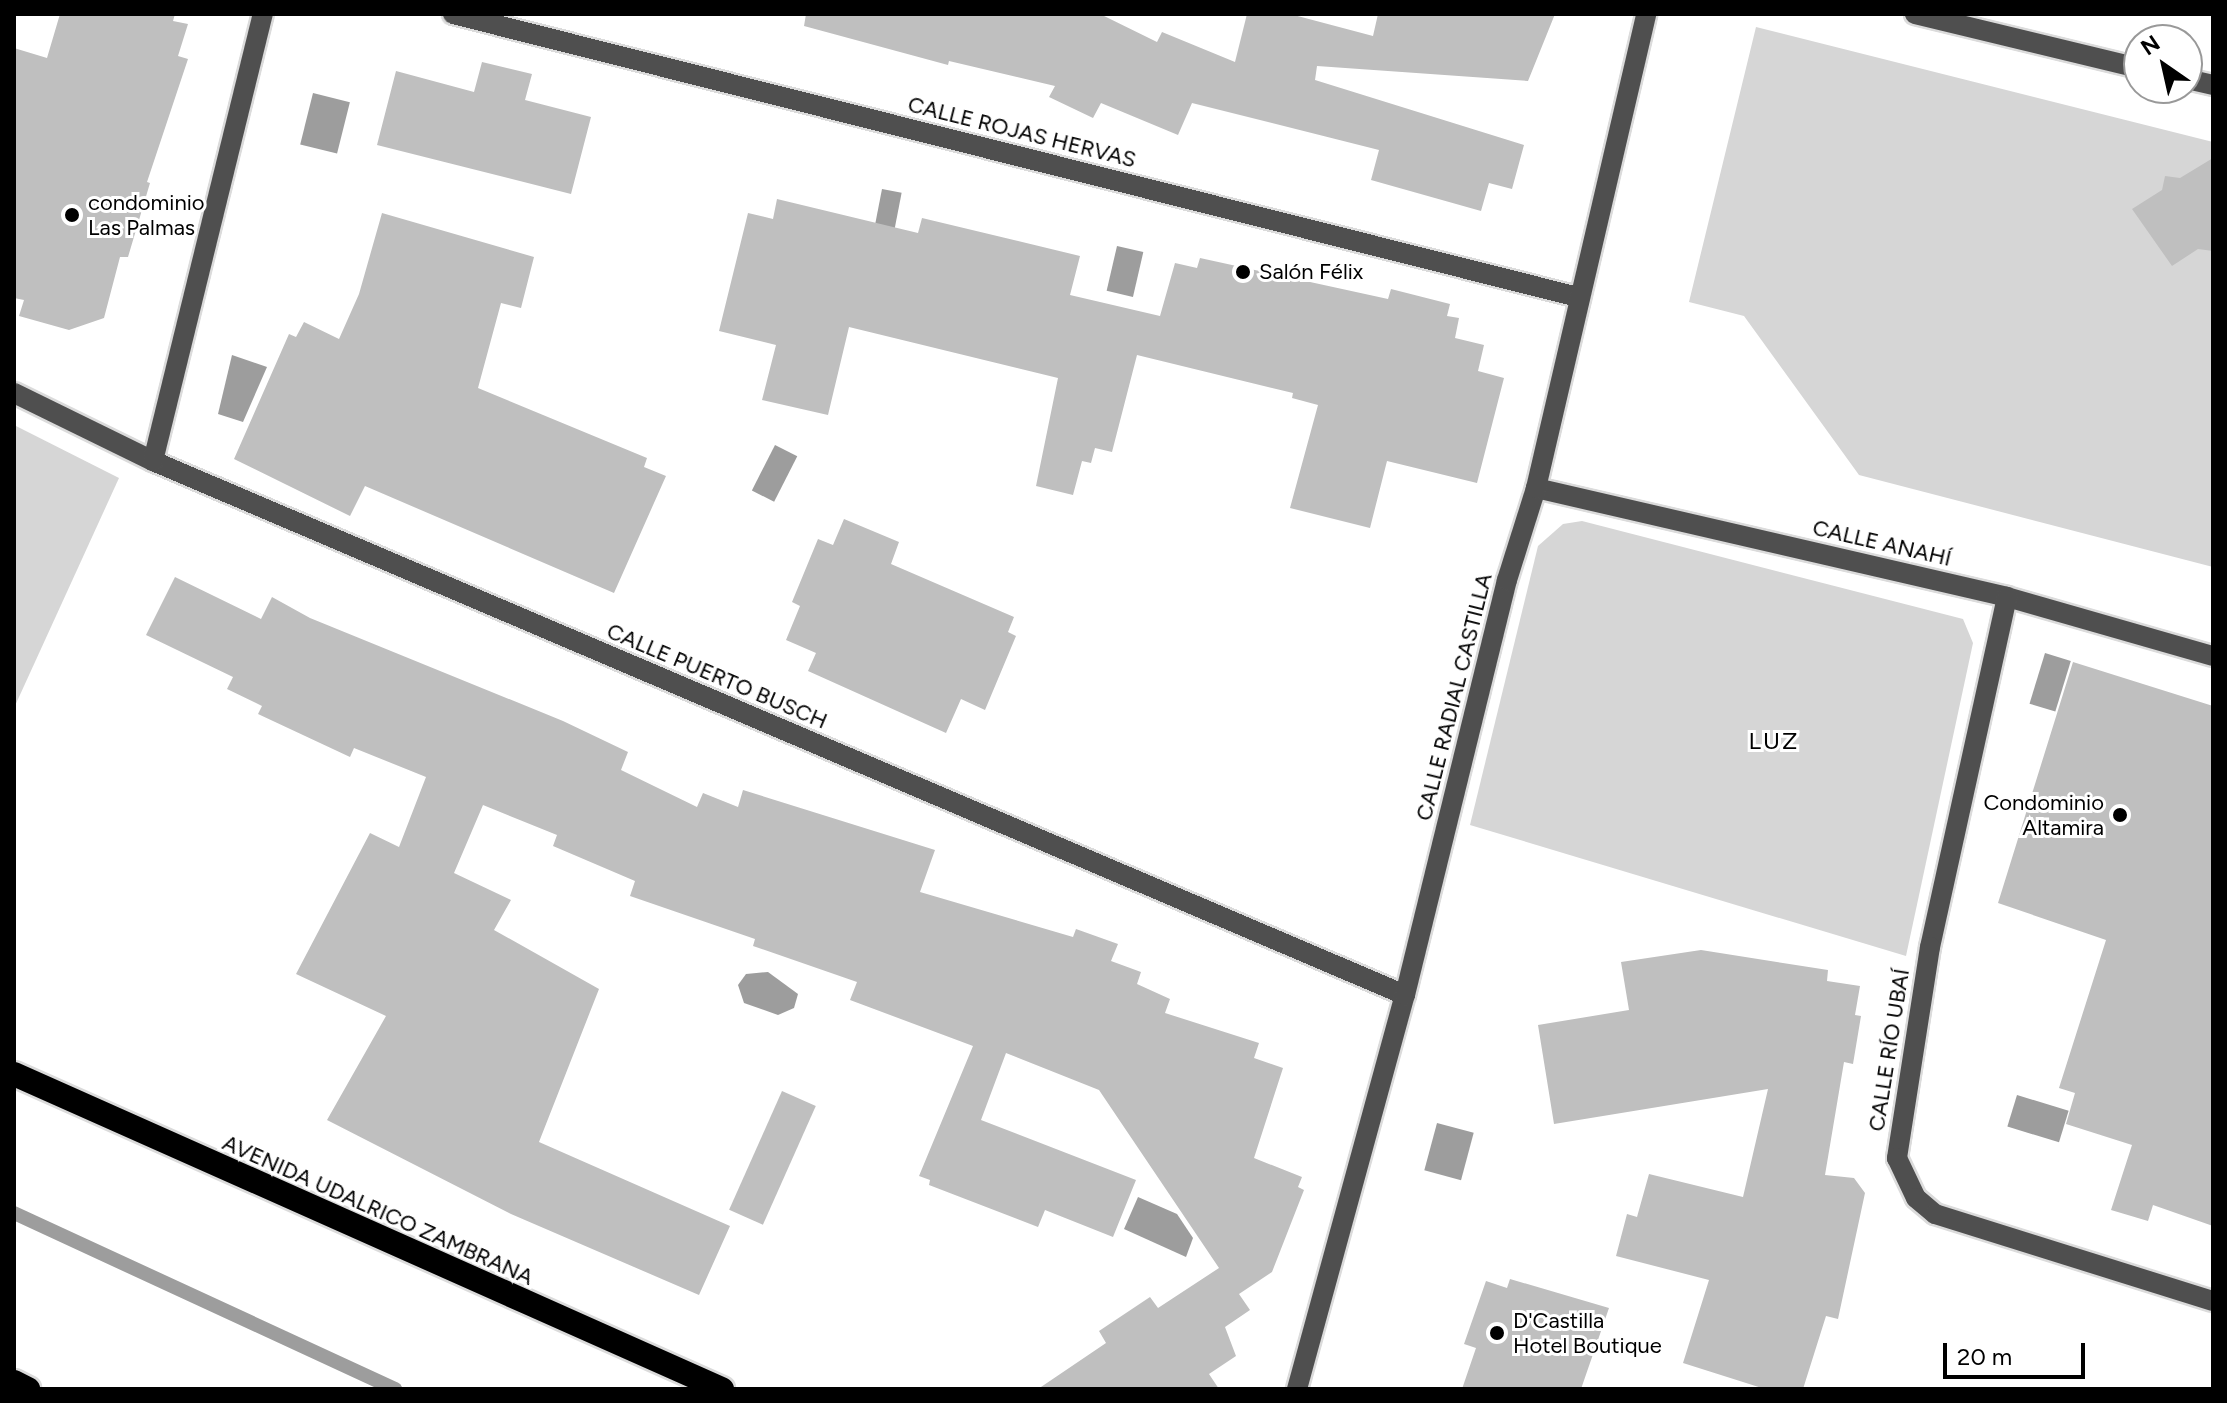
<!DOCTYPE html>
<meta charset="utf-8">
<style>
body{margin:0}
#map{position:relative;width:2227px;height:1403px;overflow:hidden;background:#fff;font-family:Figtree,sans-serif}
div>[style]{position:absolute}
[style*='--x']{left:calc(var(--x)*1px);top:calc(var(--y)*1px);width:calc(var(--w)*1px);rotate:calc(var(--a)*1deg)}
.green>*{inset:0;background:#d6d6d6}
.water>*{inset:0;background:#9d9d9d;transform-origin:0 0}
.stream>*{height:14px;margin:-7px;padding:0 7px;transform-origin:7px;border-radius:7px;background:#9d9d9d}
.building>*{inset:0;background:#bfbfbf;transform-origin:0 0}
.roads{filter:drop-shadow(2px 0 #dbdbdb) drop-shadow(-2px 0 #dbdbdb) drop-shadow(0 2px #dbdbdb) drop-shadow(0 -2px #dbdbdb)}
.minor>*{height:20px;margin:-10px;padding:0 10px;transform-origin:10px;border-radius:10px;background:#4f4f4f}
.highway>*{height:24px;margin:-12px;padding:0 12px;transform-origin:12px;border-radius:12px;background:#000}
.dots>*{width:22px;height:22px;translate:-50% -50%;box-sizing:border-box;border:4px solid #fff;border-radius:50%}
span{translate:-50% -50%;white-space:nowrap;text-align:center;line-height:1.15;-webkit-text-stroke:6px #fff;paint-order:stroke}
.street-label{font-size:22px;color:#000}
.poi-label{font-size:22px;color:#000}
.left{translate:0 -50%;text-align:left}
.right{translate:-100% -50%;text-align:right}
.neighbourhood-label{font-size:24px;color:#000;letter-spacing:2px}
.frame{position:absolute;inset:0;border:16px solid #000;pointer-events:none}
.north{position:absolute;left:2123px;top:24px;width:80px;height:80px;box-sizing:border-box;background:#fff;border:2px solid #999;border-radius:50%;rotate:326deg;font-size:22px;font-weight:700;line-height:32px;text-align:center;color:#000}
.north::after{content:'';display:block;margin:auto;width:28px;height:36px;background:#000;clip-path:polygon(50% 0,100% 100%,50% 72%,0 100%)}
.scale{position:absolute;left:1943px;top:1343px;width:142px;height:36px;box-sizing:border-box;border:4px solid #000;border-top:0;padding-left:10px;font-size:24px;line-height:28px;white-space:nowrap;color:#000;-webkit-text-stroke:6px #fff;paint-order:stroke}
</style>
<div id="map">
<div class="green">
<i style="clip-path:polygon(1756px 27px,2213px 142px,2213px 567px,1859px 475px,1744px 316px,1689px 302px)"></i>
<i style="clip-path:polygon(14px 425px,119px 478px,14px 708px)"></i>
<i style="clip-path:polygon(1582px 521px,1963px 619px,1973px 643px,1906px 956px,1470px 825px,1538px 546px,1563px 524px)"></i>
</div>
<div class="water">
<i style="left:313px;top:93px;width:38px;height:53px;rotate:14deg"></i>
<i style="left:882px;top:189px;width:20px;height:56px;rotate:11deg"></i>
<i style="left:1117px;top:246px;width:27px;height:46px;rotate:13deg"></i>
<i style="clip-path:polygon(232px 355px,267px 367px,243px 422px,218px 414px)"></i>
<i style="left:775px;top:445px;width:25px;height:51px;rotate:27deg"></i>
<i style="left:2045px;top:653px;width:27px;height:53px;rotate:17deg"></i>
<i style="clip-path:polygon(768px 972px,798px 994px,794px 1008px,778px 1015px,744px 1003px,738px 985px,746px 974px)"></i>
<i style="left:2017px;top:1095px;width:54px;height:33px;rotate:17deg"></i>
<i style="left:1437px;top:1123px;width:38px;height:49px;rotate:15deg"></i>
<i style="clip-path:polygon(1138px 1197px,1177px 1214px,1193px 1238px,1186px 1257px,1124px 1229px)"></i>
</div>
<div class="stream">
<i style="--x:14;--y:1213;--w:420;--a:24.8"></i>
</div>
<div class="building">
<i style="clip-path:polygon(60px 14px,175px 14px,173px 21px,188px 24px,178px 56px,188px 59px,147px 182px,150px 183px,128px 257px,120px 257px,104px 318px,69px 330px,19px 316px,24px 300px,14px 298px,14px 48px,47px 58px)"></i>
<i style="clip-path:polygon(806px 14px,1100px 14px,1157px 42px,1162px 32px,1235px 62px,1247px 14px,1290px 14px,1373px 36px,1378px 14px,1555px 14px,1528px 81px,1317px 66px,1315px 80px,1524px 145px,1512px 189px,1489px 183px,1481px 211px,1371px 180px,1379px 150px,1192px 103px,1178px 135px,1101px 103px,1093px 118px,1049px 97px,1055px 86px,949px 61px,948px 65px,804px 26px)"></i>
<i style="clip-path:polygon(482px 62px,532px 74px,525px 100px,591px 117px,571px 194px,377px 145px,396px 71px,474px 92px)"></i>
<i style="clip-path:polygon(2213px 158px,2213px 251px,2198px 249px,2172px 266px,2132px 209px,2162px 190px,2165px 176px,2180px 178px)"></i>
<i style="clip-path:polygon(777px 199px,918px 233px,922px 218px,1080px 256px,1070px 295px,1160px 316px,1175px 263px,1197px 268px,1200px 258px,1388px 299px,1391px 289px,1450px 304px,1447px 316px,1459px 318px,1455px 338px,1484px 345px,1478px 371px,1504px 378px,1477px 483px,1387px 461px,1370px 528px,1290px 508px,1318px 405px,1292px 398px,1293px 393px,1137px 355px,1112px 452px,1095px 448px,1091px 463px,1082px 461px,1073px 495px,1036px 486px,1058px 378px,849px 327px,828px 415px,762px 400px,776px 345px,719px 331px,748px 213px,773px 219px)"></i>
<i style="clip-path:polygon(382px 213px,534px 257px,521px 308px,501px 303px,478px 388px,647px 458px,644px 467px,666px 476px,614px 593px,365px 486px,350px 516px,234px 459px,289px 334px,296px 337px,304px 322px,339px 339px,359px 294px)"></i>
<i style="clip-path:polygon(844px 519px,899px 542px,891px 564px,1014px 617px,1008px 632px,1016px 636px,985px 710px,961px 699px,946px 733px,808px 671px,816px 653px,786px 640px,800px 606px,792px 602px,818px 539px,833px 545px)"></i>
<i style="clip-path:polygon(175px 577px,261px 619px,272px 597px,310px 618px,563px 721px,628px 752px,621px 770px,697px 807px,703px 793px,738px 807px,743px 790px,935px 850px,920px 892px,1073px 937px,1076px 929px,1118px 944px,1111px 961px,1141px 972px,1137px 984px,1170px 999px,1165px 1013px,1259px 1043px,1254px 1058px,1283px 1068px,1254px 1158px,1302px 1177px,1298px 1187px,1304px 1190px,1272px 1272px,1239px 1294px,1250px 1310px,1225px 1327px,1236px 1356px,1209px 1374px,1219px 1389px,1038px 1389px,1106px 1343px,1099px 1331px,1150px 1297px,1158px 1308px,1219px 1268px,1099px 1090px,1006px 1053px,981px 1120px,1136px 1180px,1113px 1237px,1045px 1210px,1038px 1227px,929px 1185px,930px 1180px,919px 1176px,973px 1046px,850px 1000px,857px 982px,753px 946px,755px 939px,630px 896px,635px 881px,553px 846px,557px 835px,483px 805px,454px 873px,511px 900px,494px 930px,599px 989px,539px 1142px,730px 1226px,699px 1295px,511px 1214px,327px 1120px,386px 1016px,296px 974px,370px 833px,399px 847px,426px 777px,354px 748px,350px 757px,258px 714px,262px 706px,227px 689px,233px 677px,146px 635px)"></i>
<i style="clip-path:polygon(2073px 662px,2213px 706px,2213px 1226px,2153px 1205px,2148px 1221px,2111px 1210px,2132px 1145px,2066px 1124px,2075px 1093px,2059px 1088px,2106px 940px,1998px 903px)"></i>
<i style="clip-path:polygon(1701px 950px,1828px 970px,1827px 981px,1860px 986px,1855px 1015px,1861px 1016px,1853px 1064px,1844px 1062px,1825px 1175px,1854px 1178px,1865px 1193px,1838px 1319px,1826px 1316px,1803px 1389px,1765px 1389px,1683px 1363px,1709px 1280px,1616px 1256px,1627px 1214px,1637px 1217px,1649px 1174px,1743px 1197px,1768px 1089px,1554px 1124px,1538px 1025px,1629px 1010px,1621px 962px)"></i>
<i style="left:782px;top:1091px;width:37px;height:130px;rotate:24deg"></i>
<i style="clip-path:polygon(1510px 1279px,1609px 1308px,1581px 1389px,1462px 1389px,1476px 1348px,1464px 1344px,1486px 1281px,1507px 1288px)"></i>
</div>
<div class="roads">
<div class="minor">
<i style="--x:453;--y:14;--w:1160;--a:14.12"></i>
<i style="--x:1915;--y:14;--w:230;--a:13.6"></i>
<i style="--x:2187;--y:79;--w:27;--a:13"></i>
<i style="--x:14;--y:393;--w:155;--a:26.1"></i>
<i style="--x:153;--y:461;--w:1361;--a:23.1"></i>
<i style="--x:153;--y:461;--w:460;--a:-76.2"></i>
<i style="--x:1536;--y:488;--w:483;--a:13"></i>
<i style="--x:2007;--y:597;--w:214;--a:16"></i>
<i style="--x:2007;--y:597;--w:358;--a:102.4"></i>
<i style="--x:1930;--y:947;--w:214;--a:98.9"></i>
<i style="--x:1897;--y:1158;--w:44;--a:64.6"></i>
<i style="--x:1916;--y:1198;--w:25;--a:40"></i>
<i style="--x:1935;--y:1214;--w:291;--a:17.4"></i>
<i style="--x:1297;--y:1389;--w:409;--a:-74.7"></i>
<i style="--x:1405;--y:995;--w:427;--a:-76.2"></i>
<i style="--x:1507;--y:580;--w:96;--a:-72.5"></i>
<i style="--x:1536;--y:488;--w:487;--a:-76.9"></i>
</div>
<div class="highway">
<i style="--x:14;--y:1074;--w:775;--a:23.99"></i>
<i style="--x:14;--y:1382;--w:16;--a:27"></i>
</div>
</div>
<div class="dots">
<i style="left:72px;top:215px;background:#000"></i>
<i style="left:1243px;top:272px;background:#000"></i>
<i style="left:2120px;top:815px;background:#000"></i>
<i style="left:1497px;top:1333px;background:#000"></i>
</div>
<div class="street-label">
<span style="left:1022px;top:132px;rotate:14deg">CALLE ROJAS HERVAS</span>
<span style="left:1882px;top:543px;rotate:13deg">CALLE ANAHÍ</span>
<span style="left:717px;top:676px;rotate:23deg">CALLE PUERTO BUSCH</span>
<span style="left:1454px;top:697px;rotate:-76deg">CALLE RADIAL CASTILLA</span>
<span style="left:1889px;top:1050px;rotate:-81deg">CALLE RÍO UBAÍ</span>
<span style="left:378px;top:1210px;rotate:24deg">AVENIDA UDALRICO ZAMBRANA</span>
</div>
<div class="poi-label">
<span class="left" style="left:88px;top:215px">condominio<br>Las Palmas</span>
<span class="left" style="left:1259px;top:272px">Salón Félix</span>
<span class="right" style="left:2104px;top:815px">Condominio<br>Altamira</span>
<span class="left" style="left:1513px;top:1333px">D'Castilla<br>Hotel Boutique</span>
</div>
<div class="neighbourhood-label">
<span style="left:1774px;top:741px">LUZ</span>
</div>
<div class="frame"></div>
<div class="north">N</div>
<div class="scale">20 m</div>
</div>
